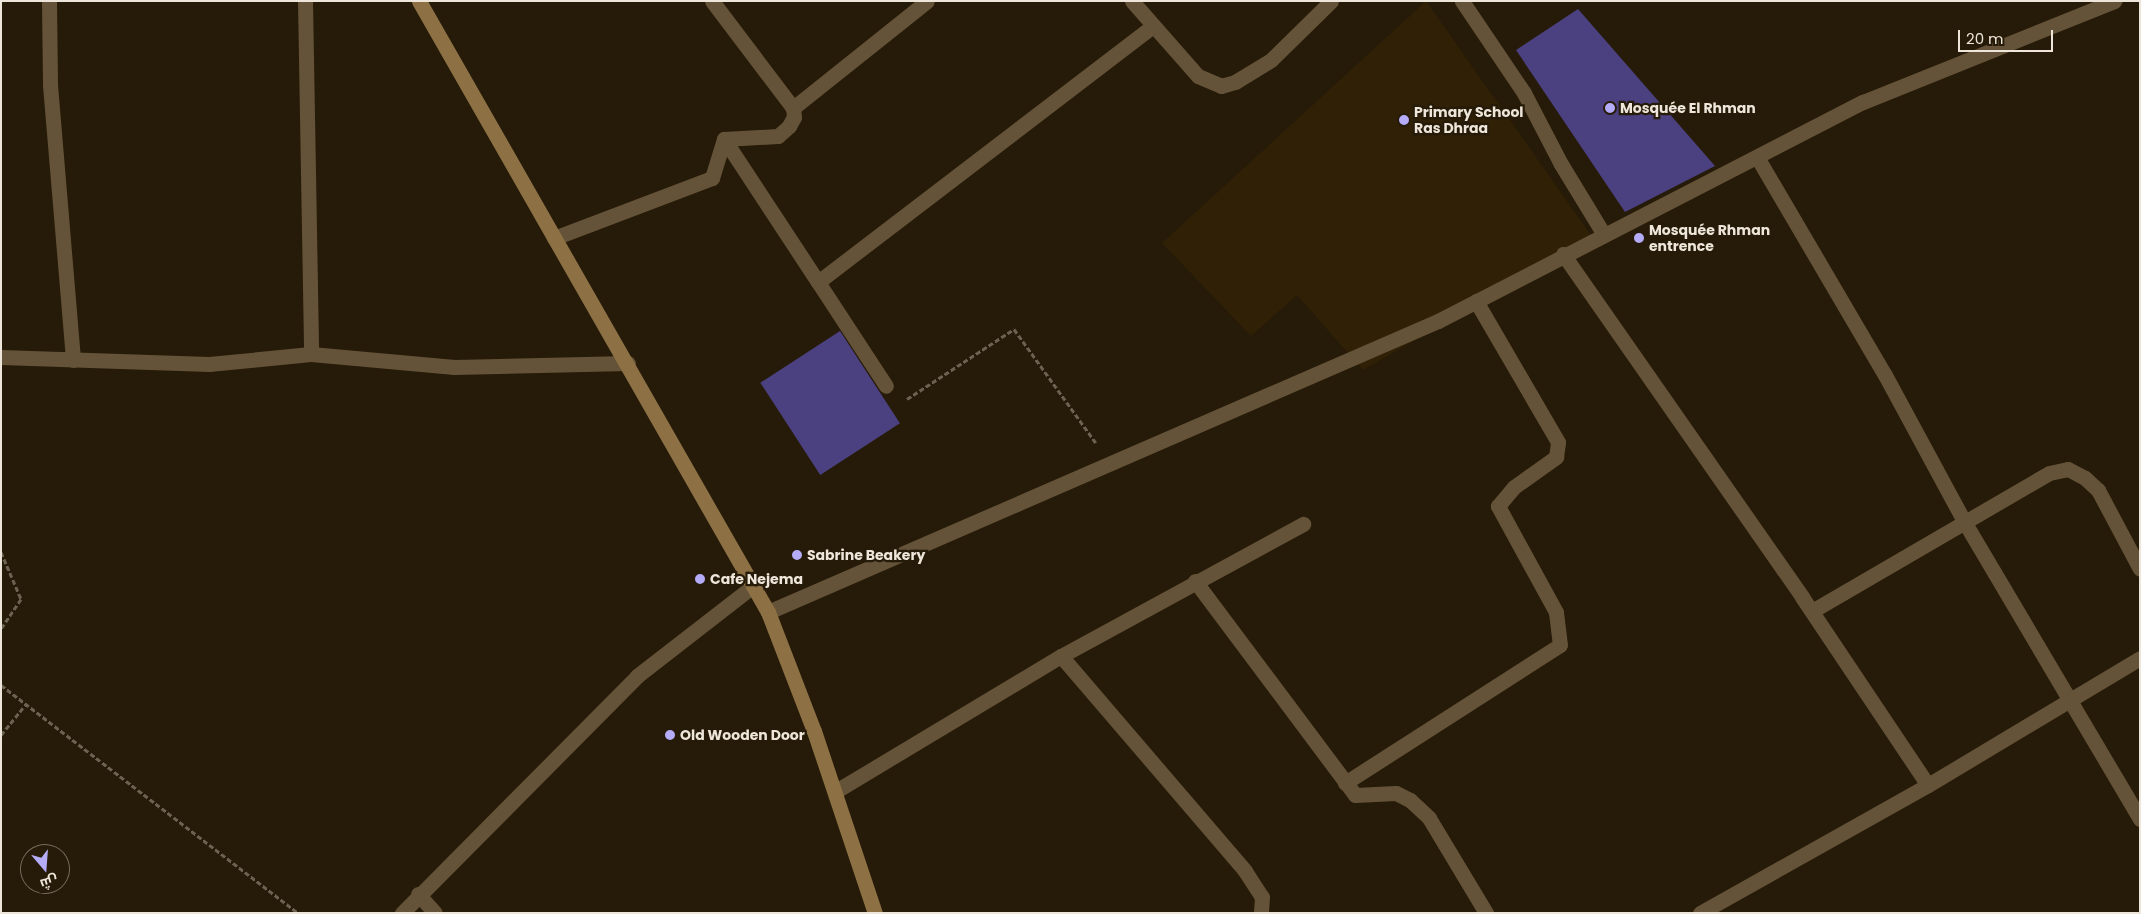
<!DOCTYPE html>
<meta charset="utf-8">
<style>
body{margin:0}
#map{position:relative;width:2141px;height:914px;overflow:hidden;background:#261b08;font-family:Poppins,Cairo,sans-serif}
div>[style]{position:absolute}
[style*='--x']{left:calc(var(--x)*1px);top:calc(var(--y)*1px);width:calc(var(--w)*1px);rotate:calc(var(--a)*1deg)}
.built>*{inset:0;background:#2f2006}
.building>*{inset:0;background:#4b4181;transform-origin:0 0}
.path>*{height:3px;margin-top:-1.5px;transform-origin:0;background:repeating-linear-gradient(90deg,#6c6251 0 5px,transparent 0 7.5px)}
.street>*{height:15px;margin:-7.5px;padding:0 7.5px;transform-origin:7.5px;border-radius:7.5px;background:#645338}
.secondary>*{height:15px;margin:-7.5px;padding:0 7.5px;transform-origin:7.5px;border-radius:7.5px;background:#8d7145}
.dots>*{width:14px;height:14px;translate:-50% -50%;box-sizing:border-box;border:2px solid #261b08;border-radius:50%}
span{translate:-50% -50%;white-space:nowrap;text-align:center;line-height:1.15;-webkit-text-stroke:4.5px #261b08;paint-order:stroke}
.poi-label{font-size:14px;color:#eee6da;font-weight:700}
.left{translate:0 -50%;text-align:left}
.frame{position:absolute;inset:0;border:2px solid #eee6da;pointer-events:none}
.north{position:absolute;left:20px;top:844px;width:50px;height:50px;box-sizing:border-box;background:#261b08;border:1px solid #766c5c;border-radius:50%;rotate:162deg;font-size:14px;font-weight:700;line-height:20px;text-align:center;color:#eee6da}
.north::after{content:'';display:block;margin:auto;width:18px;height:22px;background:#b4acf9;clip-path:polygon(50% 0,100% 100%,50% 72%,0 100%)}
.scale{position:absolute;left:1958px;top:30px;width:95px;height:22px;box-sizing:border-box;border:2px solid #eee6da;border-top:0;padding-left:6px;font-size:15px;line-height:18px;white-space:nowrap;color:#eee6da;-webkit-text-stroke:4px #261b08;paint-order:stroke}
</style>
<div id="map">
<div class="built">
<i style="clip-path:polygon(1426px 1px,1593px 238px,1363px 370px,1297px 295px,1251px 336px,1162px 243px)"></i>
</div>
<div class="building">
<i style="clip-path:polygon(1578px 9px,1715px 166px,1625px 212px,1516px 50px)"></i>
<i style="left:840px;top:331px;width:110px;height:95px;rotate:57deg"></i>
</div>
<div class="path">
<i style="--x:907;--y:399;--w:128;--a:-33.2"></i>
<i style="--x:1014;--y:329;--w:140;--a:54.3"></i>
<i style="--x:1;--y:552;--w:51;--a:66.9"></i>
<i style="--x:21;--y:599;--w:36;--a:124"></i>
<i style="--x:1;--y:685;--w:374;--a:37.5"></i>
<i style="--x:1;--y:735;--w:40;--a:-51"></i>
</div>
<div class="street">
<i style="--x:49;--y:1;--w:84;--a:89.3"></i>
<i style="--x:50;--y:85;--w:276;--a:85.2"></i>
<i style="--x:305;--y:1;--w:353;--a:89"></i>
<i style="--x:1132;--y:1;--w:100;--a:48.7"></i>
<i style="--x:1198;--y:76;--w:25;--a:23"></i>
<i style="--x:1221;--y:86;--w:15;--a:-16"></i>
<i style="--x:1235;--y:82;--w:42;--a:-31.4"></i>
<i style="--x:1271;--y:60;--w:84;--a:-44.5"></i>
<i style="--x:1462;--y:1;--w:111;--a:56"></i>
<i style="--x:1524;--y:93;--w:80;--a:62.5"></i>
<i style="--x:1561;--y:164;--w:81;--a:58.7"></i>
<i style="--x:793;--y:108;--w:171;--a:-38.6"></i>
<i style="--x:724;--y:139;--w:171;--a:56.7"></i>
<i style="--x:818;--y:282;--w:419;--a:-37.4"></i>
<i style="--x:1757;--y:157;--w:253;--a:59.6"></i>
<i style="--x:1885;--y:375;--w:168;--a:61.6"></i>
<i style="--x:1965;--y:523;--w:344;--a:59.4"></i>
<i style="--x:554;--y:238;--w:169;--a:-20.8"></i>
<i style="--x:712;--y:178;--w:41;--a:-72.9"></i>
<i style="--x:724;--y:139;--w:54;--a:-3.2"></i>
<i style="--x:778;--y:136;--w:15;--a:-42"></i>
<i style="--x:789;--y:126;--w:10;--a:-61"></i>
<i style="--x:794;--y:117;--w:9;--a:-96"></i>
<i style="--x:793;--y:108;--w:134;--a:-127.1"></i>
<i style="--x:1563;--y:254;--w:418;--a:55.1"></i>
<i style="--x:1802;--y:597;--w:226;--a:56.2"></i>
<i style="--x:1928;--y:785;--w:247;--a:-30.9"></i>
<i style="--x:818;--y:282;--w:124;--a:56.8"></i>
<i style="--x:1;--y:357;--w:208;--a:1.9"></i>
<i style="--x:209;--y:364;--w:102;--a:-5.6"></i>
<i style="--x:311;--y:354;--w:144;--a:5.2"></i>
<i style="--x:454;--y:367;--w:174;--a:-1.3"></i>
<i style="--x:1195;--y:581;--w:267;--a:53.2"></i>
<i style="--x:1355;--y:795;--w:41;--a:-2.8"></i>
<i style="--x:1396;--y:793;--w:16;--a:27"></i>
<i style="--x:1410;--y:800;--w:26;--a:43"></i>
<i style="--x:1429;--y:818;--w:111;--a:59"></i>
<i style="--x:1812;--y:611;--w:274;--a:-30.2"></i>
<i style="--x:2049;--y:473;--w:19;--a:-12"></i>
<i style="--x:2068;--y:469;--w:19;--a:28"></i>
<i style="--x:2085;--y:478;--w:18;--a:43"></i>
<i style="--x:2098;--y:490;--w:89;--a:62"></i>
<i style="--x:768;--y:612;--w:730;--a:-23.48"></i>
<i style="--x:1438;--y:321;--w:478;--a:-27.3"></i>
<i style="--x:1863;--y:102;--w:271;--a:-21.9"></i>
<i style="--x:1061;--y:656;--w:283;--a:49.4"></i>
<i style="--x:1245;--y:871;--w:31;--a:57"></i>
<i style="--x:1262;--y:897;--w:16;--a:94"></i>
<i style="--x:1345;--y:783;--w:255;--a:-32.7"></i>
<i style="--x:1560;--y:645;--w:33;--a:-97"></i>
<i style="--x:1556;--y:612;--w:121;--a:-118.7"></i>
<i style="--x:1498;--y:506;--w:25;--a:-50"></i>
<i style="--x:1514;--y:487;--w:52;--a:-35.5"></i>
<i style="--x:1556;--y:457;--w:15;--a:-82"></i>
<i style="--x:1558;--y:442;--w:163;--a:-120.2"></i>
<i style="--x:836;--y:791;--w:262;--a:-31"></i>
<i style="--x:1061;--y:656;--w:276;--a:-28.6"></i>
<i style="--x:418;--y:894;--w:25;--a:48"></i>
<i style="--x:402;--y:913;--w:334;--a:-45.2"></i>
<i style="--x:637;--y:676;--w:147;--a:-37.8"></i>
<i style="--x:1700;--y:913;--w:261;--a:-29.3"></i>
</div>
<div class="secondary">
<i style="--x:419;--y:1;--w:704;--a:60.27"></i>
<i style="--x:768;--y:612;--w:128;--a:68.9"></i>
<i style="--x:814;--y:731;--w:192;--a:71.5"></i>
</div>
<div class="dots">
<i style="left:1610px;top:108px;background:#b4acf9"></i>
<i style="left:1404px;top:120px;background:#b4acf9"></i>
<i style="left:1639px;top:238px;background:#b4acf9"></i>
<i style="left:797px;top:555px;background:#b4acf9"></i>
<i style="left:700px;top:579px;background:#b4acf9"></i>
<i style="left:670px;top:735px;background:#b4acf9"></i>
</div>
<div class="poi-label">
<span class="left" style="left:1620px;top:108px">Mosquée El Rhman</span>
<span class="left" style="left:1414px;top:120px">Primary School<br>Ras Dhraa</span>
<span class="left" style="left:1649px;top:238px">Mosquée Rhman<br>entrence</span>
<span class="left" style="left:807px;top:555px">Sabrine Beakery</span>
<span class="left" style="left:710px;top:579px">Cafe Nejema</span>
<span class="left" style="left:680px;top:735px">Old Wooden Door</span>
</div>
<div class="frame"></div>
<div class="north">ش</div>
<div class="scale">20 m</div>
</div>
